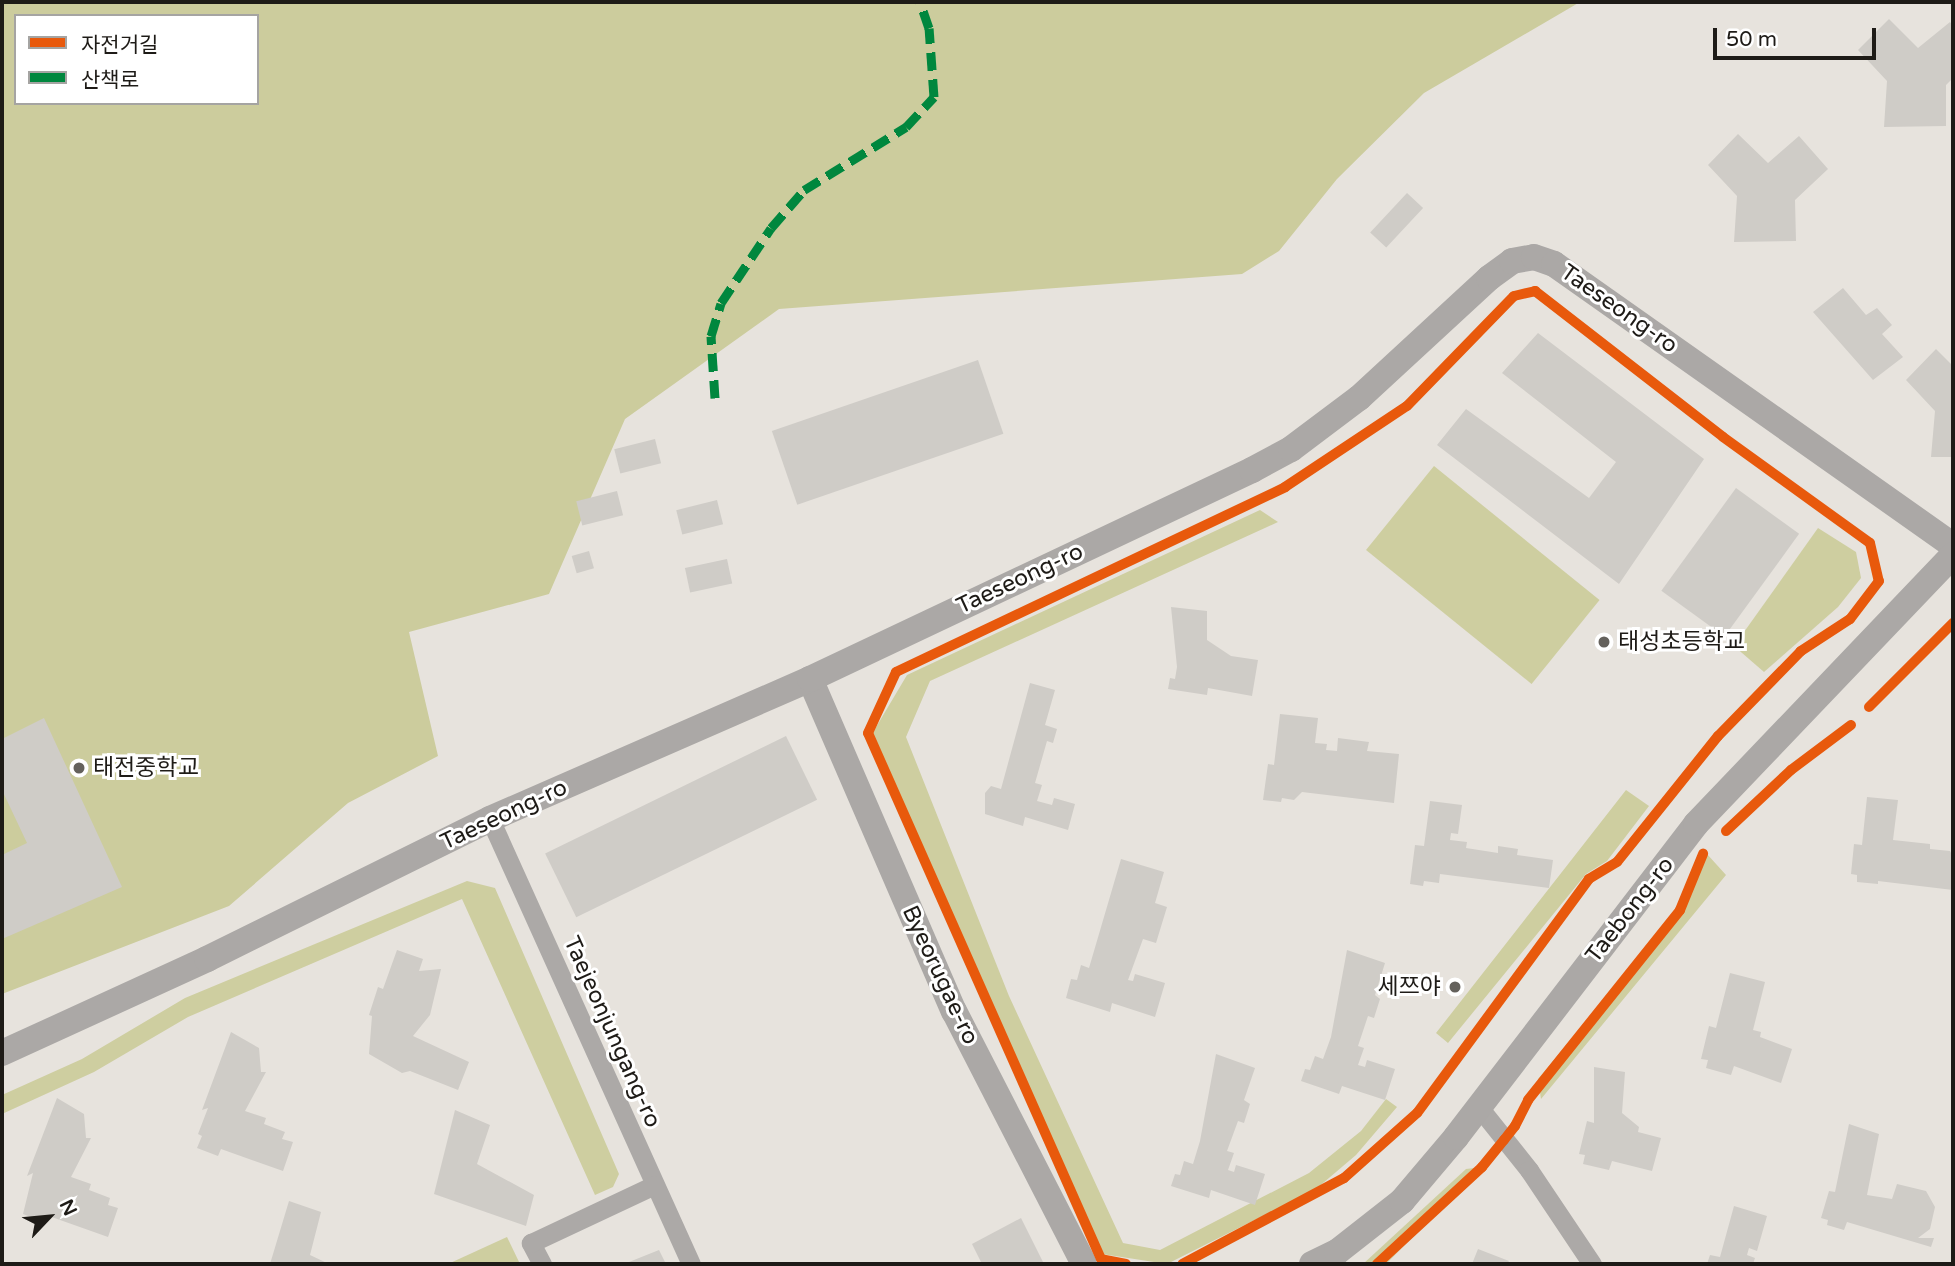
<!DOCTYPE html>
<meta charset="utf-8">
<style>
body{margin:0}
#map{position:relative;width:1955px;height:1266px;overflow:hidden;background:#e7e3dd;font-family:"Varela Round","Noto Sans KR",sans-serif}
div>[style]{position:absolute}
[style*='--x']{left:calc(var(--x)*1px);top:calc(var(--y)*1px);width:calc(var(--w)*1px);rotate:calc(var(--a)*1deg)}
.green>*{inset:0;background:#cecea0;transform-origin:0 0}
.forest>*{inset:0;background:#cccc9d}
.building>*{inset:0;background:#cfccc7;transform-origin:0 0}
.street>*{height:19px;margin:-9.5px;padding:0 9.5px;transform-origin:9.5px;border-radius:9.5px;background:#aca9a7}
.secondary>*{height:26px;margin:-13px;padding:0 13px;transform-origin:13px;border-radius:13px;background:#aba8a6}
.quiet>*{height:9px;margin-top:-4.5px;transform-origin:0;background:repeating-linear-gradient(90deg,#00873e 0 18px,transparent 0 27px)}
.cycleway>*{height:10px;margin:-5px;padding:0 5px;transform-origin:5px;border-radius:5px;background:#e8590c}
.dots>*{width:19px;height:19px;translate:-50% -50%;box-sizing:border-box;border:4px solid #fff;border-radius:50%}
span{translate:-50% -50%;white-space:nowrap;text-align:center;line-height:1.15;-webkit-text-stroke:6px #fff;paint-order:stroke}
.street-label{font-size:23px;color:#1e1b17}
.poi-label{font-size:23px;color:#1e1b17}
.left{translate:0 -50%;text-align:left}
.right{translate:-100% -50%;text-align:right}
.frame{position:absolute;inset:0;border:4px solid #1e1b17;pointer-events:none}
.legend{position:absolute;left:14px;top:14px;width:245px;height:91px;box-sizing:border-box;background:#fff;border:2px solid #a5a4a2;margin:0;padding:9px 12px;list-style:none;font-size:21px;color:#1e1b17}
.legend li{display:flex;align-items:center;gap:14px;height:35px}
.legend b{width:35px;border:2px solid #a5a4a2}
.north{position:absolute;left:14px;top:1182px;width:70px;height:70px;-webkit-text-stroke:5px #fff;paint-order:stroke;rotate:64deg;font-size:19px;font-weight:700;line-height:28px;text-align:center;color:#1e1b17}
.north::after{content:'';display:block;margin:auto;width:24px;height:32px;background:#1e1b17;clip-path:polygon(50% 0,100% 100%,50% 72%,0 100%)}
.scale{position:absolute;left:1713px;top:28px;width:163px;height:32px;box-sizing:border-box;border:4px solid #1e1b17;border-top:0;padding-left:9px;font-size:21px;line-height:24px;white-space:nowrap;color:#1e1b17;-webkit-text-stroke:5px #fff;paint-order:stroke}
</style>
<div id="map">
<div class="green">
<i style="left:1434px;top:466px;width:213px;height:108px;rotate:39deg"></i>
<i style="clip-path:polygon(1260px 510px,1278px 522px,930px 681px,906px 737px,1009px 996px,1123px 1243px,1160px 1250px,1309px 1173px,1361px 1131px,1386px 1099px,1397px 1107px,1356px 1155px,1316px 1189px,1167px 1264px,1102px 1254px,872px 734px,907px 675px)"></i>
<i style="clip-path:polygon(1818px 528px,1856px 552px,1861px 578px,1838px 607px,1764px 672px,1734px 646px)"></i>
<i style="clip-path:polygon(1626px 790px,1649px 806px,1607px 861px,1586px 874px,1448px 1043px,1436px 1033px)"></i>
<i style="clip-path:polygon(1707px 854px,1726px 875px,1541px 1099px,1538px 1079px,1673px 917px,1698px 865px)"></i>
<i style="clip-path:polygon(467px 881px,495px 888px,619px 1174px,613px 1187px,595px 1195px,462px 899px,188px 1017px,94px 1072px,2px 1114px,2px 1095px,82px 1059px,185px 998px)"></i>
<i style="clip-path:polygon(1482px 1167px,1386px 1264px,1363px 1264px,1466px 1169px)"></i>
<i style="clip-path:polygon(507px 1237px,520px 1264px,448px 1264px)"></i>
</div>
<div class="forest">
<i style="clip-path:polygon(evenodd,2px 2px,1580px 2px,1424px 93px,1337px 179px,1279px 251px,1242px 274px,779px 309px,625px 419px,549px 594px,409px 632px,438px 756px,348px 803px,229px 906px,2px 994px,2px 2px,16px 16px,257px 16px,257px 103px,16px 103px,16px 16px)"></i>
</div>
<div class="building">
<i style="clip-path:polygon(1889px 19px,1918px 48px,1950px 22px,1953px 26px,1953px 78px,1946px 85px,1946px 126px,1884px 127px,1887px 81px,1858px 50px)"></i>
<i style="clip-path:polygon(1738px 134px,1768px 163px,1799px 136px,1828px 169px,1795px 200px,1796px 241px,1734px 242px,1737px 196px,1708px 165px)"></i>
<i style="left:1407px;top:193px;width:22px;height:54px;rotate:43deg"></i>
<i style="clip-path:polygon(1843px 288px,1866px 315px,1877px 308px,1892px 325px,1882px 334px,1903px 357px,1873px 380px,1813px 312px)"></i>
<i style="clip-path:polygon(1538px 333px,1704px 459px,1619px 584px,1437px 445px,1466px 409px,1589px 498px,1616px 462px,1502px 373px)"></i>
<i style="clip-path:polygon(1936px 349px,1953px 366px,1953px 457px,1931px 457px,1935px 411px,1906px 380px)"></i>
<i style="left:978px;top:360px;width:78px;height:218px;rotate:71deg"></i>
<i style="left:655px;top:439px;width:25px;height:42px;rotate:76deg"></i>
<i style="left:1736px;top:488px;width:78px;height:127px;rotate:36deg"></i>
<i style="left:617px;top:491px;width:25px;height:42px;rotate:76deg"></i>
<i style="left:717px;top:500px;width:25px;height:42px;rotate:76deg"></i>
<i style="left:589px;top:551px;width:18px;height:18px;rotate:74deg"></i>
<i style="left:727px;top:559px;width:25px;height:43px;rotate:78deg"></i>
<i style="clip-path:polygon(1171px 607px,1207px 611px,1207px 640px,1231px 656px,1258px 660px,1252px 696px,1208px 688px,1207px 695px,1168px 689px,1170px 678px,1175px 679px,1177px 667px)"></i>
<i style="clip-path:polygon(1030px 683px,1055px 690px,1045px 725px,1057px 729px,1053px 743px,1047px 741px,1035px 783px,1042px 785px,1037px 801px,1052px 805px,1054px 798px,1075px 804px,1068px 830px,1025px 817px,1023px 826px,985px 814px,985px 793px,991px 786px,1001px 789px)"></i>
<i style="clip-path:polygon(1280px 714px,1318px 718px,1315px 743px,1327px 744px,1326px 750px,1337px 751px,1338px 738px,1369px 742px,1367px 751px,1399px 754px,1394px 803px,1302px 792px,1294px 800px,1282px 798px,1281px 802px,1263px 800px,1268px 764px,1274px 765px)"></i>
<i style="clip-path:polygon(44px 718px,122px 887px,2px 939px,2px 855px,27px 843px,2px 790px,2px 739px)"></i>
<i style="left:786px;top:736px;width:71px;height:268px;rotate:64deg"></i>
<i style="clip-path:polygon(1867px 797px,1898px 800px,1893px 840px,1930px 844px,1930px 849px,1950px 851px,1953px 857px,1953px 890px,1878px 881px,1878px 884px,1857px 882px,1857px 875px,1851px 874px,1854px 844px,1862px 845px)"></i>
<i style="clip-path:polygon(1430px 801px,1462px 805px,1458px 834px,1451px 833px,1450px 840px,1467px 842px,1466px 848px,1498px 853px,1498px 846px,1518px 849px,1517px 855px,1553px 860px,1549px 888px,1440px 874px,1439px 883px,1424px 881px,1423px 886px,1410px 884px,1415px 845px,1424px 846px)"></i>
<i style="clip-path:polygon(1121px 859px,1164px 872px,1155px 903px,1167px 907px,1156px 943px,1143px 939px,1128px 980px,1133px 981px,1135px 974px,1165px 983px,1155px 1017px,1112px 1003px,1110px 1012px,1066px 998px,1071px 979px,1077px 980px,1081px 965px,1089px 968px)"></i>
<i style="clip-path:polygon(397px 950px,423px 959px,419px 971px,441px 969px,430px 1015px,413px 1036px,469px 1062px,458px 1090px,410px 1071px,402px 1073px,369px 1054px,372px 1016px,369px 1015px,378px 987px,383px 989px)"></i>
<i style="clip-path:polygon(1347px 950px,1385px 963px,1375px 995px,1380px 999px,1374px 1018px,1368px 1016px,1358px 1046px,1364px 1048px,1358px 1065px,1365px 1067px,1367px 1060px,1395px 1069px,1385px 1100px,1342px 1086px,1339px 1094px,1301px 1081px,1305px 1069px,1310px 1070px,1315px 1056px,1323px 1059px,1331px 1037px)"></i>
<i style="clip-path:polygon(1730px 973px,1765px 982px,1753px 1030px,1761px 1032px,1760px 1037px,1792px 1049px,1781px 1083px,1734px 1066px,1731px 1075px,1706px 1068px,1708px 1060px,1701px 1059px,1709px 1026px,1716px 1028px)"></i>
<i style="clip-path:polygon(231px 1032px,259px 1048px,261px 1072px,266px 1072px,245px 1111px,266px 1118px,264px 1124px,285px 1132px,282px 1139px,293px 1142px,283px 1171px,221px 1149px,218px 1156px,197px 1148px,202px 1136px,198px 1134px,208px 1108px,202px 1110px)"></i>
<i style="clip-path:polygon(1216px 1054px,1255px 1068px,1244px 1100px,1250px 1104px,1244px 1123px,1238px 1121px,1227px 1151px,1234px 1153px,1228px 1170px,1234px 1172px,1236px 1165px,1265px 1174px,1255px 1205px,1211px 1190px,1209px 1198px,1171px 1186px,1175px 1174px,1180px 1175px,1184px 1161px,1193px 1164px,1200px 1141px)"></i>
<i style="clip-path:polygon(1594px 1067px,1625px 1072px,1622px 1113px,1639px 1127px,1638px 1132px,1661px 1138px,1652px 1171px,1612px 1161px,1609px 1170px,1583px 1164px,1585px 1155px,1579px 1154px,1587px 1121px,1594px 1123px)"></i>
<i style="clip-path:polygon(57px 1098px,84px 1114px,86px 1138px,91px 1138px,71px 1177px,91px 1184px,89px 1190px,110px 1198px,108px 1205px,118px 1208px,108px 1237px,46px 1215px,44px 1222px,23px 1214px,33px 1173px,27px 1176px)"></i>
<i style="clip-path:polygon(455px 1110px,490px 1125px,477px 1164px,534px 1195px,526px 1226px,434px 1194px)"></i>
<i style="clip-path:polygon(1849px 1124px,1879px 1134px,1867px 1195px,1892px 1199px,1897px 1184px,1926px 1191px,1935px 1207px,1930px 1229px,1918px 1238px,1934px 1238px,1931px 1247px,1847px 1222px,1844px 1230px,1827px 1225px,1828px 1220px,1821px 1218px,1829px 1191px,1835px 1192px)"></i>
<i style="clip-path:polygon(289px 1201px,321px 1212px,310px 1255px,329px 1264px,270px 1264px)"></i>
<i style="clip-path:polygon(1734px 1206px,1767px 1216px,1757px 1251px,1749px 1248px,1747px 1255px,1755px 1258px,1753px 1264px,1707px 1264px,1710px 1255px,1720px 1257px)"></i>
<i style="clip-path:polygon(1021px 1218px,1044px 1264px,982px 1264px,972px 1244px)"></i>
<i style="clip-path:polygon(1478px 1249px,1509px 1261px,1507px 1264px,1472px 1264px)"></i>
<i style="clip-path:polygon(659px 1250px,666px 1264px,624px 1264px)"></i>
</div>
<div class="street">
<i style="--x:490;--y:819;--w:488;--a:65.7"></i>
<i style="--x:1478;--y:1106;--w:82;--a:51.4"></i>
<i style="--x:1529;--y:1170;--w:113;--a:56.2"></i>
<i style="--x:542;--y:1264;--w:24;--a:-118"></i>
<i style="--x:531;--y:1243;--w:136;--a:-25.2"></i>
</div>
<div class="secondary">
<i style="--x:810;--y:679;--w:362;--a:66.6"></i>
<i style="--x:954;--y:1011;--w:284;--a:62.8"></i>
<i style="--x:2;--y:1053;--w:226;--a:-24.6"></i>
<i style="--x:207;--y:959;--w:316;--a:-26.3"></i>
<i style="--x:490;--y:819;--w:349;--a:-23.6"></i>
<i style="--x:810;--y:679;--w:489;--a:-25.3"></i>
<i style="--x:1252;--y:470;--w:44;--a:-28.3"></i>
<i style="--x:1291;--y:449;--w:85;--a:-36.9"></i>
<i style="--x:1359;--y:398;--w:177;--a:-42.7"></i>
<i style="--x:1489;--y:278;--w:29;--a:-36"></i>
<i style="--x:1512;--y:261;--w:22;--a:-10"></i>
<i style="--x:1534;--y:257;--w:21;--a:19"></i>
<i style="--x:1554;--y:264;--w:488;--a:35.2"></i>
<i style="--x:1312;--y:1264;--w:28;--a:-26"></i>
<i style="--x:1337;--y:1252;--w:83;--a:-38.1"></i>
<i style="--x:1402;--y:1201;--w:84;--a:-49.8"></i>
<i style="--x:1456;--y:1137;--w:394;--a:-52.5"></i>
<i style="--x:1696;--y:824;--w:372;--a:-46.3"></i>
</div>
<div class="quiet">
<i style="--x:715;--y:398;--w:62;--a:-93.7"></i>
<i style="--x:711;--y:336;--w:34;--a:-73"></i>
<i style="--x:721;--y:303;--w:90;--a:-56.3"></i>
<i style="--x:771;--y:228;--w:50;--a:-49"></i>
<i style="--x:804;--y:190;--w:120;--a:-31.7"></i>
<i style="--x:906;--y:127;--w:41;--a:-47"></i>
<i style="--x:934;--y:97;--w:69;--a:-94.1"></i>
<i style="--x:929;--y:28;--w:28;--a:-109"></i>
</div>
<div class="cycleway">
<i style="--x:1869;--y:707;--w:119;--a:-45"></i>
<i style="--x:1726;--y:831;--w:89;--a:-43.2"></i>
<i style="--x:1791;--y:770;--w:75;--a:-36.9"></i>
<i style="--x:1126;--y:1264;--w:25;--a:-169"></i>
<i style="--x:1101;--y:1259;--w:575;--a:-113.89"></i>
<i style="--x:868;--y:733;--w:67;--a:-65.3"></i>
<i style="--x:896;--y:672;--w:431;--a:-25.4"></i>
<i style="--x:1285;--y:487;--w:146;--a:-33.6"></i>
<i style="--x:1407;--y:406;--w:153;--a:-45.8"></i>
<i style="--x:1514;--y:296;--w:22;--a:-13"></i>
<i style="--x:1535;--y:291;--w:238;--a:37.8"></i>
<i style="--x:1723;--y:437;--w:181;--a:35.8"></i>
<i style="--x:1870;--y:543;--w:39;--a:77"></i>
<i style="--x:1879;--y:581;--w:48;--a:127.3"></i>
<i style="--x:1850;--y:619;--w:59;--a:146.9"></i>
<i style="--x:1801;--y:651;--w:119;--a:134.3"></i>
<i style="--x:1718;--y:736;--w:161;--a:128.7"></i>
<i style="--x:1617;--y:862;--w:33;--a:149"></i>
<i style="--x:1589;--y:879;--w:290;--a:126.3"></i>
<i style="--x:1417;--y:1113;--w:98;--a:138.3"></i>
<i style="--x:1344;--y:1178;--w:183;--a:152"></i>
<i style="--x:1377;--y:1264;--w:143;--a:-42.7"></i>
<i style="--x:1482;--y:1167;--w:35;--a:-51"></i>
<i style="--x:1504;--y:1140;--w:18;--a:-52"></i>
<i style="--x:1515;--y:1126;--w:29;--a:-63"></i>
<i style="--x:1528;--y:1100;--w:243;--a:-51.3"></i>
<i style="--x:1680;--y:910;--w:61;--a:-67.7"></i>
</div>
<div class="dots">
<i style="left:1604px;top:642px;background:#64615c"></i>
<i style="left:79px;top:768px;background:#64615c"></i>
<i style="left:1455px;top:987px;background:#64615c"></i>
</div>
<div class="street-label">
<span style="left:1619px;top:309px;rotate:35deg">Taeseong-ro</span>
<span style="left:1020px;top:579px;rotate:-25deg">Taeseong-ro</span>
<span style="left:504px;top:815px;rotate:-25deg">Taeseong-ro</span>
<span style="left:1630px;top:910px;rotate:-52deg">Taebong-ro</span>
<span style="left:940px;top:975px;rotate:65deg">Byeorugae-ro</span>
<span style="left:612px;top:1032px;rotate:66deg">Taejeonjungang-ro</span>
</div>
<div class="poi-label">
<span class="left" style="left:1618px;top:642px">태성초등학교</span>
<span class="left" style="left:93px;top:768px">태전중학교</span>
<span class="right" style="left:1441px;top:987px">세쯔야</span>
</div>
<div class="frame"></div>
<ul class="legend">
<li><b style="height:9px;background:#e8590c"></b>자전거길</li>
<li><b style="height:9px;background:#00873e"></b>산책로</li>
</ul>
<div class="north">N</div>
<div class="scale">50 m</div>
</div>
